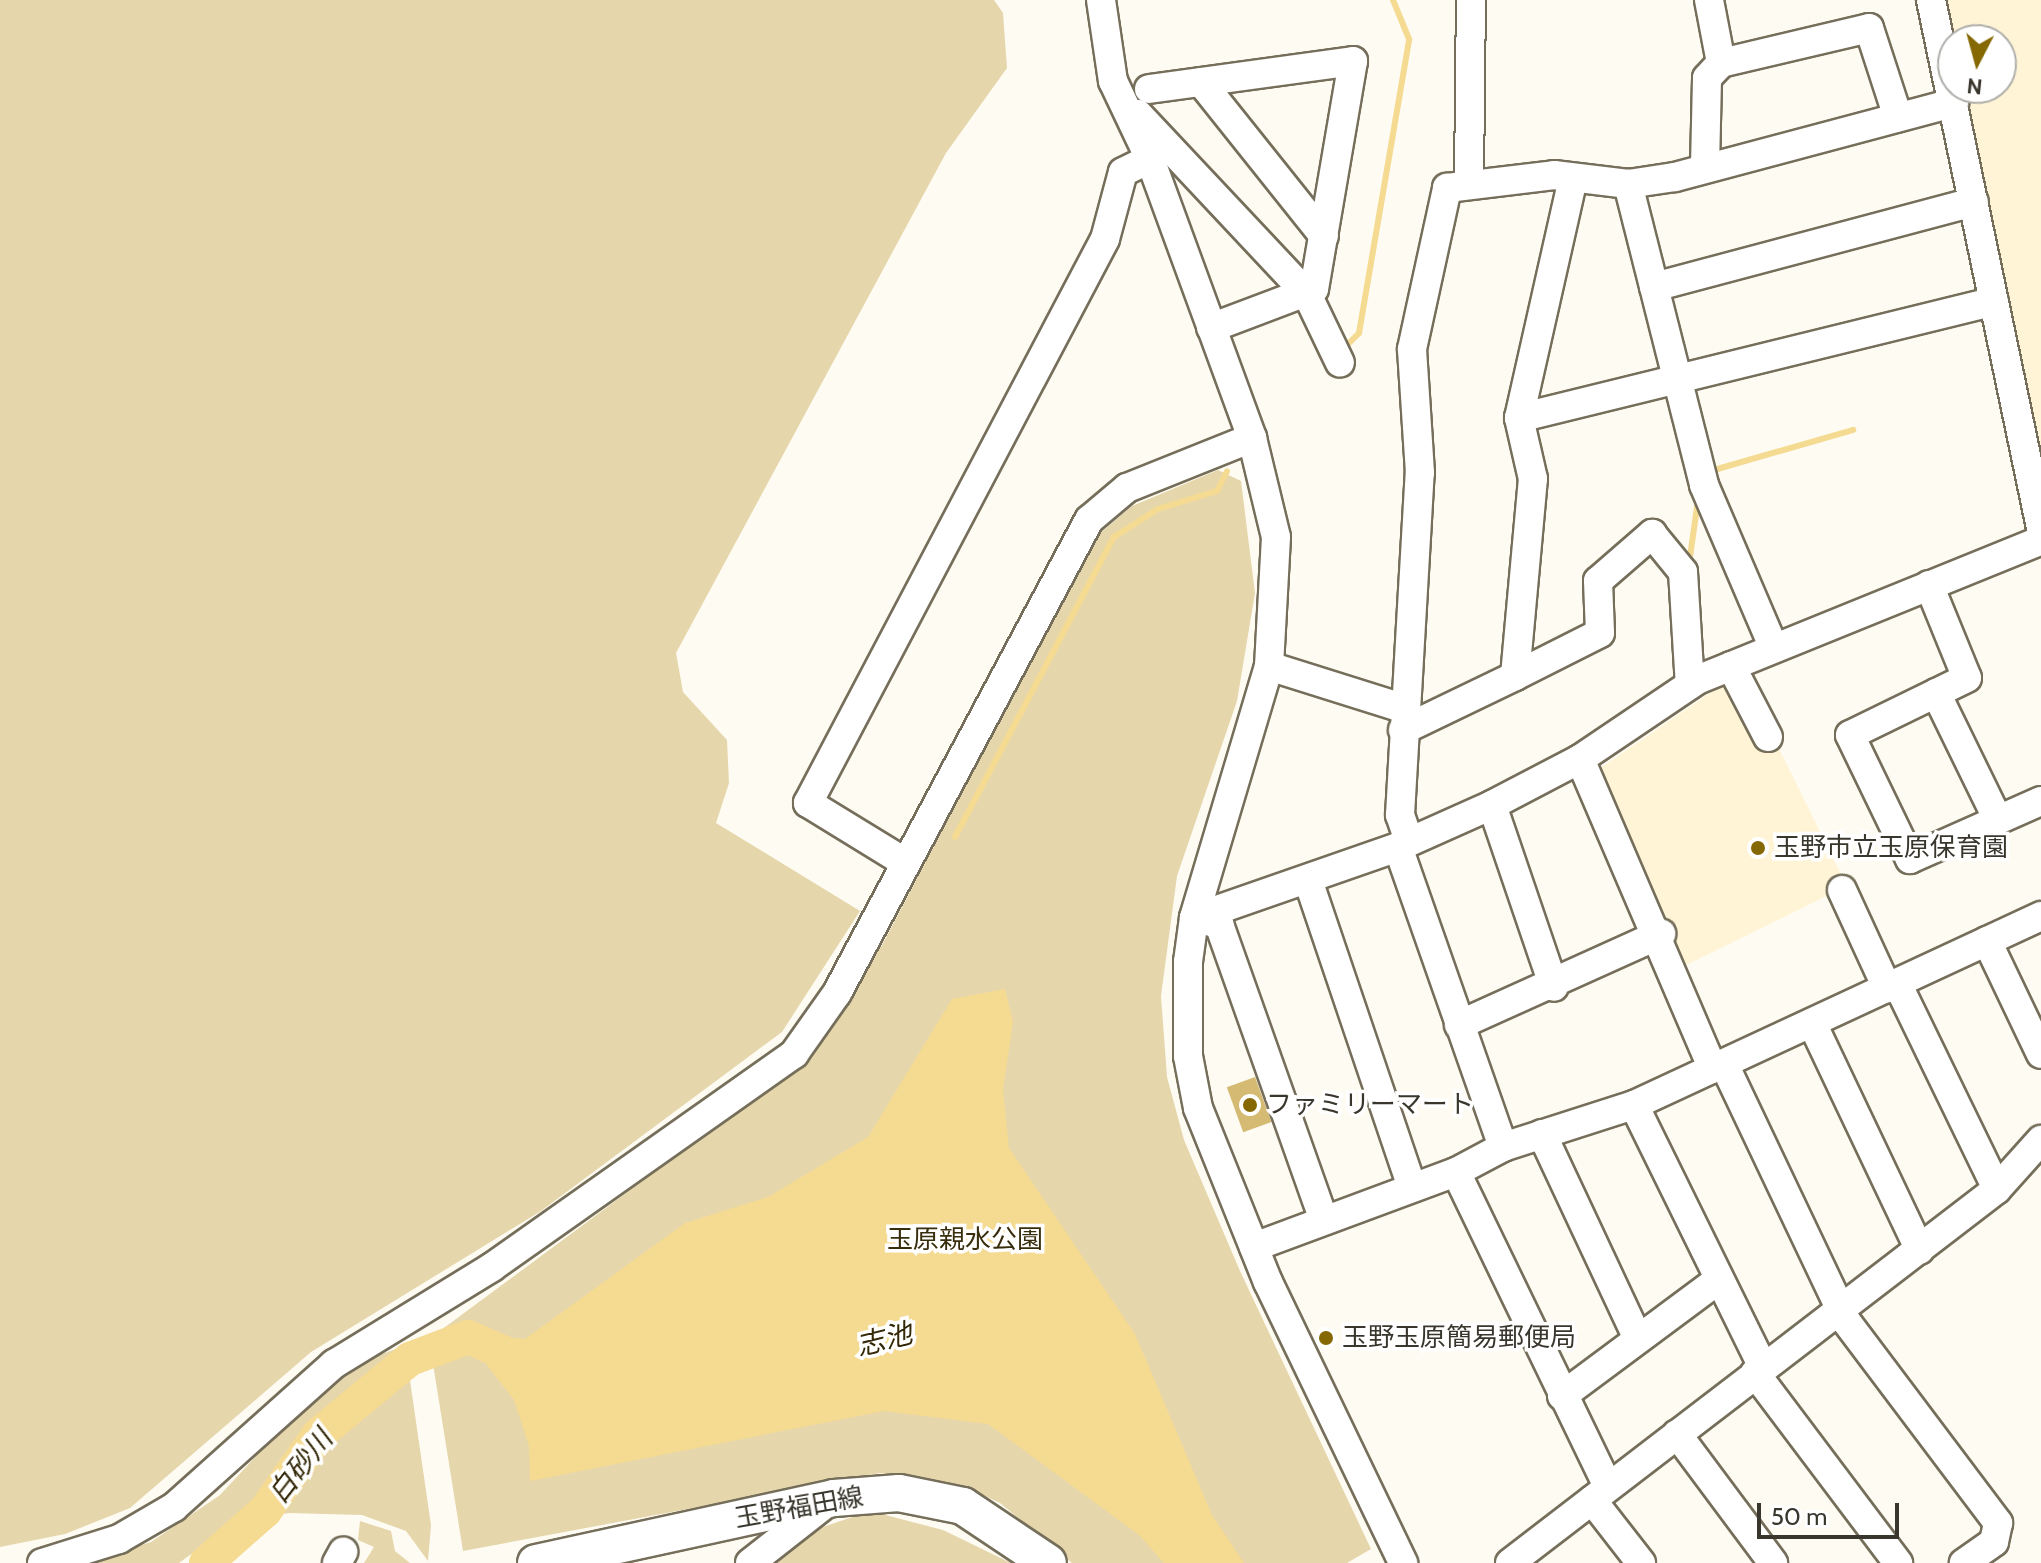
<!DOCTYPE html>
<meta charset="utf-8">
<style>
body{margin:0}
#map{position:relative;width:2041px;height:1563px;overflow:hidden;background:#fefbf2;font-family:Cabin,"Noto Sans JP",sans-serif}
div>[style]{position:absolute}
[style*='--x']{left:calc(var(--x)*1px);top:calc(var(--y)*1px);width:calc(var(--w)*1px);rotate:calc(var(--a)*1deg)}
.built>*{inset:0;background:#fff4d6}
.green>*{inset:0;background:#e6d6ab}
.water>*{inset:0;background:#f5da92}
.stream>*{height:6px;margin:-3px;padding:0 3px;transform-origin:3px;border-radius:3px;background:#f5da92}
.river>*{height:34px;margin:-17px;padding:0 17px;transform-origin:17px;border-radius:17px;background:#f5da92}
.building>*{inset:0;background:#d5ba73;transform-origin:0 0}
.roads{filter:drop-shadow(2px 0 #756e5a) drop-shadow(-2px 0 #756e5a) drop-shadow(0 2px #756e5a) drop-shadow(0 -2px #756e5a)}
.minor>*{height:28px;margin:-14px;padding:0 14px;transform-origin:14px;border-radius:14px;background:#fff}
.major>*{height:36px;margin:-18px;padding:0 18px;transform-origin:18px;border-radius:18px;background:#fff}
.dots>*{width:22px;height:22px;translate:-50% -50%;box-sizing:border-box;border:4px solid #fff;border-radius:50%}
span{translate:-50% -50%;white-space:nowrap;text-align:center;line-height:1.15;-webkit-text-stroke:7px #fff;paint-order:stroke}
.poi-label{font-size:26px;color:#39362d}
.left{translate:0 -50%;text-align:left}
.park-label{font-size:26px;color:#382d0d}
.street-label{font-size:26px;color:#39362d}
.water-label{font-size:28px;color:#332807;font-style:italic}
.north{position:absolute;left:1937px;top:24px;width:80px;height:80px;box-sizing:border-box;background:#fff;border:2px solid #b0afab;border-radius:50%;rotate:186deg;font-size:22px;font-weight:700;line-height:32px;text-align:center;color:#39362d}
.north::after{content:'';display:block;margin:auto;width:28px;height:36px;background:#856802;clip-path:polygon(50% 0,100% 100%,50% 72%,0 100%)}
.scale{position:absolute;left:1757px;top:1503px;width:142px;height:36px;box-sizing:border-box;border:4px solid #39362d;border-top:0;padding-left:10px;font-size:24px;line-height:28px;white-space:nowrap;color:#39362d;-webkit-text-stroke:6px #fff;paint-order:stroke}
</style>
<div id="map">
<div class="built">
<i style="clip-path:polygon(1942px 0,2041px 0,2041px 464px,1961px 88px,2001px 88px,2001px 40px,1953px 40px)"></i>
<i style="clip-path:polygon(1741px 672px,1847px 886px,1680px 968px,1593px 773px)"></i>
</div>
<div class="green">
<i style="clip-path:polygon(0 0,994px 0,1003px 13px,1007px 68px,946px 153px,676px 653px,683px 692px,727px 740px,729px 783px,716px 823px,860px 911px,782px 1032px,541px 1211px,311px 1352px,130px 1508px,65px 1534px,0 1547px)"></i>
<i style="clip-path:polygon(1218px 470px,1241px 481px,1255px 593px,1237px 701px,1177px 876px,1161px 996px,1167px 1077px,1184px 1140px,1240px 1271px,1371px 1549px,1347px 1563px,1072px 1563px,1000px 1503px,962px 1485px,880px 1473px,463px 1551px,429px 1339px,802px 1063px,834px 1023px,874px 944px,881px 947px,1098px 535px,1132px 506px)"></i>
<i style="clip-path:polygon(405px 1346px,431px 1525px,428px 1561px,406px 1531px,362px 1515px,290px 1513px,239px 1519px,179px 1563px,85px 1563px,151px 1542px,220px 1495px,296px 1413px,370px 1358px)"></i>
<i style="clip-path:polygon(870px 1511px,943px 1530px,1011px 1563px,766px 1563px,808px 1532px)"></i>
<i style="clip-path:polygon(360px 1521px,391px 1531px,395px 1551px,410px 1563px,364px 1563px,374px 1547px,358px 1540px)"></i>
</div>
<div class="water">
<i style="clip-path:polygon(1005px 989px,1013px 1022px,1003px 1089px,1009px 1148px,1135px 1334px,1212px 1515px,1244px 1563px,1164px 1563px,1139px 1535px,988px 1424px,884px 1411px,530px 1481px,529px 1446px,514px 1400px,462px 1333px,525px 1339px,685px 1223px,768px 1197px,868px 1137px,952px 999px)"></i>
</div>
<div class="stream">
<i style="--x:1346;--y:346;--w:18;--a:-45"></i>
<i style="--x:1359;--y:333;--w:298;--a:-80.3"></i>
<i style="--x:1409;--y:39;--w:42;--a:-112.3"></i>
<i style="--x:1714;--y:470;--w:145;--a:-16.1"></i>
<i style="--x:1689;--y:564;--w:65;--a:-82"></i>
<i style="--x:955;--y:837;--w:340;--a:-62.1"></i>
<i style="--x:1114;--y:537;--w:52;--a:-32.5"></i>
<i style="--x:1158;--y:509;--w:62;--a:-17"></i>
<i style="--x:1217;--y:491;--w:22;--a:-63"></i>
</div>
<div class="river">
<i style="--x:206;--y:1563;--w:79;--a:-41.4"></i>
<i style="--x:265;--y:1511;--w:94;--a:-55"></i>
<i style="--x:319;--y:1434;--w:118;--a:-39.5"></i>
<i style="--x:410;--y:1359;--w:62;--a:-20.8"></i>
<i style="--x:468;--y:1337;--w:43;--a:23.6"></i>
</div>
<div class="building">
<i style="left:1255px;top:1077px;width:48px;height:30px;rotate:70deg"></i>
</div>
<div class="roads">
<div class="minor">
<i style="--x:1101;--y:0;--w:82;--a:81.6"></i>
<i style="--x:1113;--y:81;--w:86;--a:64.6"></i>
<i style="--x:1150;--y:159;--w:297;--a:69.9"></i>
<i style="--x:1252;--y:438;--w:102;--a:76.4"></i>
<i style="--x:1276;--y:537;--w:129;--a:93.1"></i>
<i style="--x:1269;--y:666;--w:263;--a:106.6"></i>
<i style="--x:1194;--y:918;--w:44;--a:97.8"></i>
<i style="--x:1188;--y:962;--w:94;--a:90"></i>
<i style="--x:1188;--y:1056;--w:53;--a:79.1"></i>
<i style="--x:1198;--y:1108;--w:188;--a:68.1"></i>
<i style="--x:1268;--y:1282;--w:312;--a:64.3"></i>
<i style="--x:1709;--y:0;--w:64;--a:79.2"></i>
<i style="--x:1931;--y:0;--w:539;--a:78.23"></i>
<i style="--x:1201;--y:82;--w:197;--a:51.4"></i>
<i style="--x:1149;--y:89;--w:206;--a:-7.8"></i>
<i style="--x:1353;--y:61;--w:231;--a:99.7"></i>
<i style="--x:1314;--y:289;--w:110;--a:159.3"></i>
<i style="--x:1138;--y:114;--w:247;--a:46.8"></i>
<i style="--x:1307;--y:294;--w:76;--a:64.4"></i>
<i style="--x:1705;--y:167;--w:89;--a:-88.7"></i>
<i style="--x:1707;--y:78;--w:21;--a:-47"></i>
<i style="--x:1721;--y:63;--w:152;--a:-13.3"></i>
<i style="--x:1869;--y:28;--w:94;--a:72"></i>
<i style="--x:1469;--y:183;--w:183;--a:-89.4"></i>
<i style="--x:1628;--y:184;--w:310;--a:75.8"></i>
<i style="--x:1704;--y:485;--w:177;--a:66.8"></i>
<i style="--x:1654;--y:287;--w:331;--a:-14.9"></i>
<i style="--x:1519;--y:418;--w:489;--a:-13.8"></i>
<i style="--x:1929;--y:585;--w:100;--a:67.8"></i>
<i style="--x:1967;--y:678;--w:130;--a:154"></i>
<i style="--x:1850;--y:735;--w:138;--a:64.2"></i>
<i style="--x:1910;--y:859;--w:143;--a:-23.9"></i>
<i style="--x:1269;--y:666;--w:143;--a:17.5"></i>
<i style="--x:1731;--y:666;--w:80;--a:62.5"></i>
<i style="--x:1515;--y:676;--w:95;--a:-26.8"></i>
<i style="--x:1600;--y:633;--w:52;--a:-92.2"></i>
<i style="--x:1598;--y:581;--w:72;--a:-41"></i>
<i style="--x:1652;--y:534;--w:49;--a:50.8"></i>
<i style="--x:1683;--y:572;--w:113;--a:86.5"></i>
<i style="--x:1936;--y:693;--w:141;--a:64"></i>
<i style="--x:1403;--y:730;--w:124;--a:-25.7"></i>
<i style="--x:1515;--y:676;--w:198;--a:-84.8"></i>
<i style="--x:1533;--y:479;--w:63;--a:-102.9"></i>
<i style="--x:1519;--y:418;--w:245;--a:-77.3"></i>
<i style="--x:1580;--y:759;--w:337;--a:66.8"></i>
<i style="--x:1492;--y:805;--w:192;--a:71.2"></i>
<i style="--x:1409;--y:841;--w:28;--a:-109"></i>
<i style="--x:1400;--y:815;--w:343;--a:-86.7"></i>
<i style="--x:1420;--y:473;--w:124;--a:-93.7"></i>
<i style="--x:1412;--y:349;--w:165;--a:-77.7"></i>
<i style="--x:1447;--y:188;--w:108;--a:-6.9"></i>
<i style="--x:1554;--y:175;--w:75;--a:6.9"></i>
<i style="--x:1628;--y:184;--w:48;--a:-8.5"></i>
<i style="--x:1675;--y:177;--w:289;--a:-14.9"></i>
<i style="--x:1398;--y:847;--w:318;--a:70.7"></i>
<i style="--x:906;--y:863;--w:115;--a:-148.5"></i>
<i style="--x:808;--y:803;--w:637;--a:-62.23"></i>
<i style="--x:1105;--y:239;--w:69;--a:-75"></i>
<i style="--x:1123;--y:172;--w:30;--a:-26"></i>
<i style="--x:1308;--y:880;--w:324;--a:71.3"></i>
<i style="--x:1842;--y:890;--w:108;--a:65.3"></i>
<i style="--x:1194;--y:918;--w:216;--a:-19.2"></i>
<i style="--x:1398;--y:847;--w:103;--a:-24.1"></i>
<i style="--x:1492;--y:805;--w:99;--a:-27.6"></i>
<i style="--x:1580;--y:759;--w:141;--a:-34"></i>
<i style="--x:1697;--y:680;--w:371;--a:-22.1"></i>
<i style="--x:1194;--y:918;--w:26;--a:13"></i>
<i style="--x:1219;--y:924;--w:311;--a:70.5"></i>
<i style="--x:1987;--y:941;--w:125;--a:64.5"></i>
<i style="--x:1897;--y:983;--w:229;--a:64.1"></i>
<i style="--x:1812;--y:1023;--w:251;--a:64.6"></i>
<i style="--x:1459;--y:1025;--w:222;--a:-24.3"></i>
<i style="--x:1724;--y:1064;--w:284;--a:64.6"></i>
<i style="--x:1846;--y:1321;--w:253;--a:53"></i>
<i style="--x:1998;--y:1523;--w:19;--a:102"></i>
<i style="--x:1994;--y:1542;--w:37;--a:145"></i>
<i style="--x:1634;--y:1105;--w:292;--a:63.8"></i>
<i style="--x:1542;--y:1134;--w:226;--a:64.9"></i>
<i style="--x:1456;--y:1172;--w:348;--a:64.2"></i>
<i style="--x:1254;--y:1247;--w:215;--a:-20.4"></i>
<i style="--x:1456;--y:1172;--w:53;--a:-28"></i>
<i style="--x:1503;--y:1147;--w:138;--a:-17.8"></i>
<i style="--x:1634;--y:1105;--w:449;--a:-24.9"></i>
<i style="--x:1755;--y:1373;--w:238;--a:53"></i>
<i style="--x:1562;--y:1396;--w:194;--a:-36.6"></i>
<i style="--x:1677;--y:1434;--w:161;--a:53.3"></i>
<i style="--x:1592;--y:1500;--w:80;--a:52.1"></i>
<i style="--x:42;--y:1563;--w:81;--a:-17.3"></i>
<i style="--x:119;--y:1539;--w:64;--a:-30.2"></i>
<i style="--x:174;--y:1507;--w:215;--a:-41.8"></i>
<i style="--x:334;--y:1364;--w:185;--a:-31.5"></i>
<i style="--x:492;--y:1267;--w:370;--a:-35.2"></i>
<i style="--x:794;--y:1054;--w:75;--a:-54.8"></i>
<i style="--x:837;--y:993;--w:536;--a:-61.95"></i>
<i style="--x:1089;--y:520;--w:50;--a:-40.1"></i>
<i style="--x:1127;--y:488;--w:135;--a:-21.8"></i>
<i style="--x:337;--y:1563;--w:13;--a:-61"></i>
<i style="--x:750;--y:1563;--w:105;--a:-38.1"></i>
<i style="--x:1510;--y:1563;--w:614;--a:-37.52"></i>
<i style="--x:1997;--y:1189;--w:66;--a:-48.1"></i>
</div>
<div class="major">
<i style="--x:536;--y:1563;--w:305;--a:-12.3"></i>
<i style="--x:834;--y:1498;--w:65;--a:-4.4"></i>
<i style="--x:899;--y:1493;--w:65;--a:11.5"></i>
<i style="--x:963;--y:1506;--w:102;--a:33.8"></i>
</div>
</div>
<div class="dots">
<i style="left:1758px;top:848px;background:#856802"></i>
<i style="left:1250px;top:1105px;background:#856802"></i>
<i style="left:1326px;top:1338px;background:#856802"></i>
</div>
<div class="poi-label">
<span class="left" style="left:1774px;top:848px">玉野市立玉原保育園</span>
<span class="left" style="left:1266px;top:1105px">ファミリーマート</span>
<span class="left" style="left:1342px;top:1338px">玉野玉原簡易郵便局</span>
</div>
<div class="park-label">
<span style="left:965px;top:1240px">玉原親水公園</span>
</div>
<div class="street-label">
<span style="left:799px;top:1508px;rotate:-10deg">玉野福田線</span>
</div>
<div class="water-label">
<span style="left:884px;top:1339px;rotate:-14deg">志池</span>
<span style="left:300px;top:1466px;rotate:-52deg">白砂川</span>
</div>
<div class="north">N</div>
<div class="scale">50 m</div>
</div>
